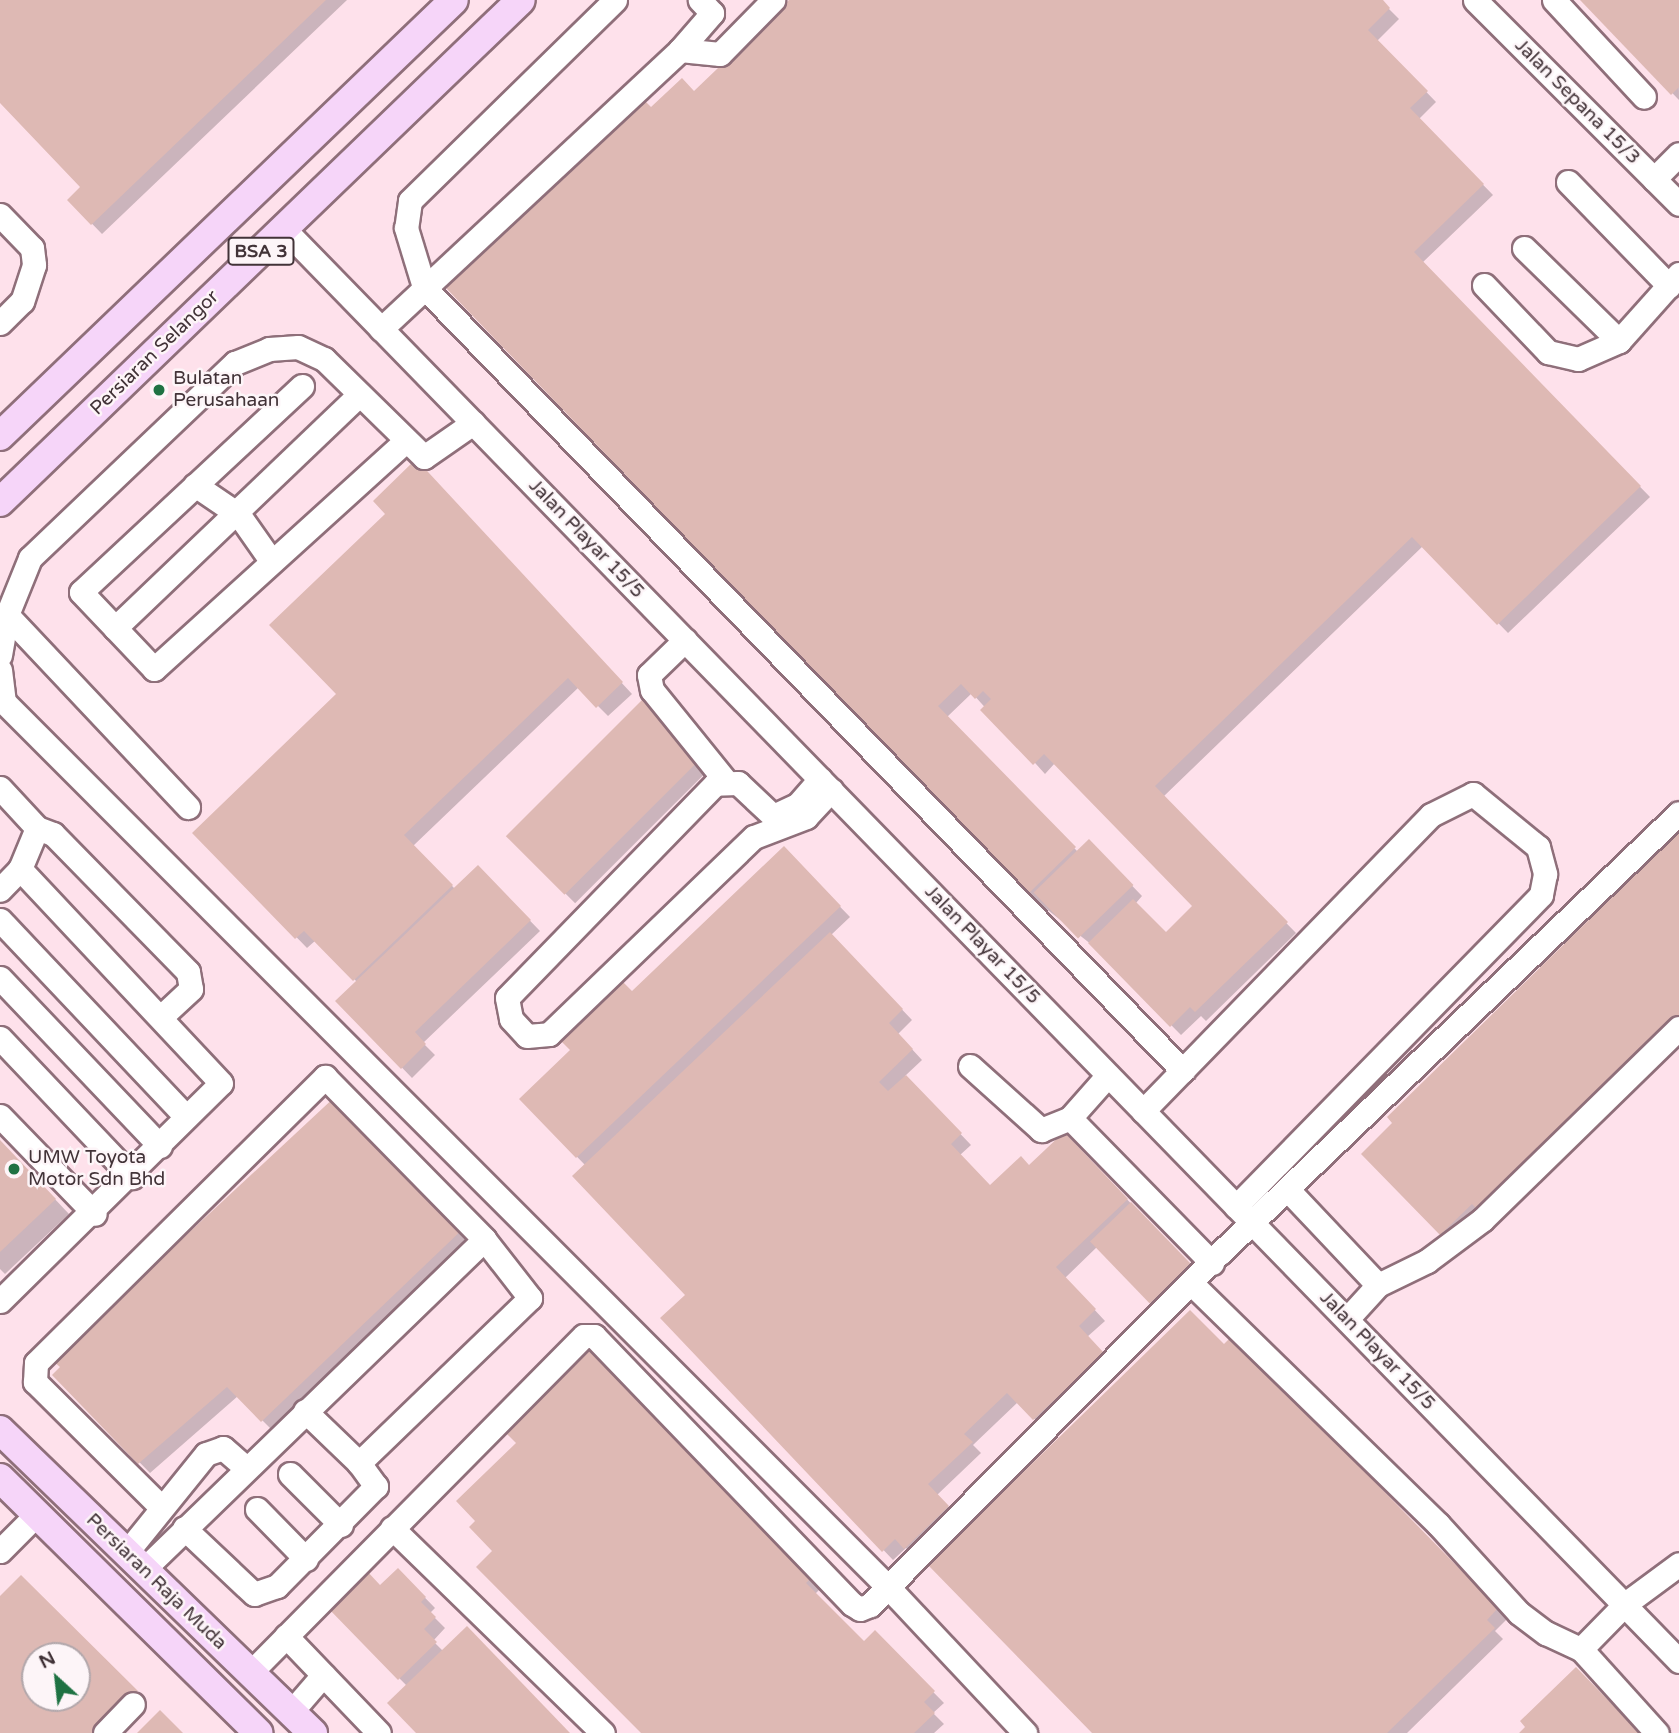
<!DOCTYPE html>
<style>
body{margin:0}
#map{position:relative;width:1679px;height:1733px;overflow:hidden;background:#fee1eb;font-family:"Varela Round",sans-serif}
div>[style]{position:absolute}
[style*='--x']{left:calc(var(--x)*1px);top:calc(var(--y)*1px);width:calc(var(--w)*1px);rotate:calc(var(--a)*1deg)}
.shadow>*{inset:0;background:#0003;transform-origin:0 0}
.building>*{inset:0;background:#deb9b4;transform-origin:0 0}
.roads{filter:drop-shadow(2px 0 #8f6f7a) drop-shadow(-2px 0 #8f6f7a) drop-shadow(0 2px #8f6f7a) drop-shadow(0 -2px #8f6f7a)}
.minor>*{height:23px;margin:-11.5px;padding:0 11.5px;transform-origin:11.5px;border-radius:11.5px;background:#fff}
.major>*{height:28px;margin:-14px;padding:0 14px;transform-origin:14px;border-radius:14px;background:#f6d5f9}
.dots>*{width:19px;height:19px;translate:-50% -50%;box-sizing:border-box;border:4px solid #fdf5f8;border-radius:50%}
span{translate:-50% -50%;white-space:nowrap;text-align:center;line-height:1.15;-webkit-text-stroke:5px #fdf5f8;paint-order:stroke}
.shield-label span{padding:2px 5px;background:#fdf5f8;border:2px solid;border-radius:5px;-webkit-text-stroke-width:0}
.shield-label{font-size:18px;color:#423338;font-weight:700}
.street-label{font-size:19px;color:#423338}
.poi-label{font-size:19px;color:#423338}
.left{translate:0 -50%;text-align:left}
.north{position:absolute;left:21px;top:1642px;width:70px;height:70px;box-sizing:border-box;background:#fdf5f8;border:2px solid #b2a7ab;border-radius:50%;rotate:333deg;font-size:19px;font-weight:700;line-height:28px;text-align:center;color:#423338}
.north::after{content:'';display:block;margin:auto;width:24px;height:32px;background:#1f7243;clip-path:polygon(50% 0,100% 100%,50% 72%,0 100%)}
</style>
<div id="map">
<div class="shadow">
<i style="clip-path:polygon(0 0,347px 0,102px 234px,69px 200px,83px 187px,0 101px)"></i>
<i style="clip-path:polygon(evenodd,791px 0,1380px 0,1399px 19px,1377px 41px,1436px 102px,1419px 119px,1493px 195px,1422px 263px,1650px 497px,1508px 633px,1423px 546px,1163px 797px,1296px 933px,1206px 1021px,1201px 1016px,1181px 1035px,1092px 945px,1039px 903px,739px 594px,651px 110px,695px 93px,791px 0,972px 693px,1045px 774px,1055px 763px,1195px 906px,1166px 934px,1136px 903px,1142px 896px,1089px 841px,1078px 852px,947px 717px,972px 693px)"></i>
<i style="clip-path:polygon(1582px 0,1678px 0,1679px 100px)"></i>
<i style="clip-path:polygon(426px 472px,632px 694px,608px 716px,579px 687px,413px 846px,455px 889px,478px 867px,540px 931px,423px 1043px,435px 1055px,412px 1078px,338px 1001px,358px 983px,316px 940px,307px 948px,195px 833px,339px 694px,387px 514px)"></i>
<i style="left:643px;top:701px;width:95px;height:191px;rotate:45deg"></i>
<i style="clip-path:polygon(1679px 834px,1679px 1036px,1452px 1244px,1363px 1154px)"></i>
<i style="clip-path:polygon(784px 849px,850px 917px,831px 935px,912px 1020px,898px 1034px,922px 1060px,905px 1076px,971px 1145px,960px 1155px,991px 1188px,1030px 1167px,1064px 1134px,1200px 1275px,1161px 1313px,1097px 1247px,1065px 1278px,1105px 1321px,1087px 1337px,1113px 1364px,1044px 1429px,1018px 1402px,973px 1445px,981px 1453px,937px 1495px,958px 1517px,915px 1558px,906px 1548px,893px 1560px,663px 1318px,688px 1295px,585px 1165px,521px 1099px)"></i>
<i style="clip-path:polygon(338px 1097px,474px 1237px,273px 1431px,238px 1396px,150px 1473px,54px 1375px)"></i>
<i style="clip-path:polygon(0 1141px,69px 1214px,5px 1274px,0 1269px)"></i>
<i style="clip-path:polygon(1232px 1339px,1507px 1619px,1495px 1631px,1503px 1639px,1407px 1733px,1094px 1733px,1224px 1347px)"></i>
<i style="clip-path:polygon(582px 1341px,824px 1585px,815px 1594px,864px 1644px,875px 1633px,944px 1703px,933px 1713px,944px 1724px,934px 1733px,643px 1733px,495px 1551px,477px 1521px)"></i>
<i style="clip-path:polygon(398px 1570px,435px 1608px,430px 1613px,445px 1628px,433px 1641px,443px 1651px,568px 1733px,418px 1733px,407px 1686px,330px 1608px,380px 1587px)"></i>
</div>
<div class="building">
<i style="clip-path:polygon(0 0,326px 0,91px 225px,67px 200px,80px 187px,0 103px)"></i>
<i style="clip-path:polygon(789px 0,1383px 0,1390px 8px,1368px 30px,1428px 91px,1410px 108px,1484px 184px,1414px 252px,1641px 486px,1497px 625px,1412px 537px,1155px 786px,1288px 922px,1195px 1012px,1190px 1007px,1170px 1027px,1088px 943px,1133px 899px,1166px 932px,1192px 906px,1044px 754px,1033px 765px,980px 710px,991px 699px,983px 691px,975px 699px,961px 684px,938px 706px,1076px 847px,1028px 894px,446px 288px,643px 99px,651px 107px,682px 78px,694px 91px)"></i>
<i style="clip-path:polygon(1580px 0,1679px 0,1679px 87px,1671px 95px)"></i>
<i style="clip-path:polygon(416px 459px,623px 682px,596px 708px,568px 678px,404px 835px,453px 885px,353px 981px,304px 931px,295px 939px,192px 833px,336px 694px,269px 625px,385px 514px,373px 501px)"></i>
<i style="left:643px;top:699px;width:83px;height:194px;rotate:45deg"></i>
<i style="clip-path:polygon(1679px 832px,1679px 1016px,1479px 1211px,1472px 1204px,1440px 1235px,1361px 1154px,1392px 1123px,1387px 1117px)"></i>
<i style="left:1089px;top:839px;width:64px;height:77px;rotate:46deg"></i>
<i style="clip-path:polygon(784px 846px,841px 906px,576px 1158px,519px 1099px,570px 1050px,558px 1038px,620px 979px,632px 991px)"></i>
<i style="clip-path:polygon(478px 865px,531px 920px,415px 1032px,426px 1044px,401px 1069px,335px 1001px)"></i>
<i style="clip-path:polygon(830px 932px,903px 1009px,889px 1023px,913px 1049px,879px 1082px,888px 1091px,906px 1075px,962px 1133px,951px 1144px,990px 1185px,1021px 1156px,1029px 1165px,1064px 1132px,1128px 1199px,1056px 1267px,1096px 1309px,1079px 1326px,1104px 1353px,1033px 1420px,1007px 1393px,964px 1434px,973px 1442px,928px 1484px,949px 1506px,904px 1549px,895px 1539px,882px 1552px,660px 1318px,685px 1295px,572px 1176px)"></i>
<i style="clip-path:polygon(338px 1094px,466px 1226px,261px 1422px,227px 1387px,138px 1464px,52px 1375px,60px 1367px,52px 1360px)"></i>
<i style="clip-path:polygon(0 1140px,56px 1199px,0 1252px)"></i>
<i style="left:1131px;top:1202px;width:86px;height:57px;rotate:46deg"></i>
<i style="clip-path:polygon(1190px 1310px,1224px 1344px,1232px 1336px,1498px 1608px,1487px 1620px,1495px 1628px,1387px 1733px,1092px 1733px,928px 1565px)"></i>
<i style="clip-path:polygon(582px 1339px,815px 1574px,806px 1583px,864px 1641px,875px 1630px,935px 1691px,924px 1702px,935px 1713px,914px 1733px,641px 1733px,476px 1567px,492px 1551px,469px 1527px,475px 1521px,456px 1501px,516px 1443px,496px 1423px)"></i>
<i style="clip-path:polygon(398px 1568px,426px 1597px,421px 1602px,436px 1617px,424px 1629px,437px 1642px,398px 1680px,328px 1608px,366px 1570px,380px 1585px)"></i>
<i style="clip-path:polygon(evenodd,21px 1575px,138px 1691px,97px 1733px,0 1733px,0 1596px,21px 1575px,35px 1656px,77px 1656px,77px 1698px,35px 1698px,35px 1656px)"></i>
<i style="clip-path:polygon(467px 1626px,570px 1733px,416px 1733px,387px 1703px)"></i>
<i style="clip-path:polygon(1576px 1667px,1640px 1733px,1519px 1733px,1525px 1727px,1520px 1721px)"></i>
<i style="clip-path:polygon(160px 1710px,183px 1733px,137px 1733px)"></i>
</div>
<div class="roads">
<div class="minor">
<i style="--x:615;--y:0;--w:287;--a:135.6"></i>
<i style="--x:410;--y:201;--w:27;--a:98"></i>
<i style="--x:406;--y:228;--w:62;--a:73"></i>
<i style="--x:424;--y:287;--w:1091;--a:45.93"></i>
<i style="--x:1475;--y:0;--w:288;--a:45"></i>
<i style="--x:1554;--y:0;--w:132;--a:47.1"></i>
<i style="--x:680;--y:50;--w:40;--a:5.7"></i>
<i style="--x:720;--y:54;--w:76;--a:-45.5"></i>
<i style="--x:1654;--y:179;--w:35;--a:-45"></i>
<i style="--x:1568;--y:182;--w:145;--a:45.8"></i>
<i style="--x:0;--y:215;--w:46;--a:45.9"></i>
<i style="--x:32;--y:248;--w:17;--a:83"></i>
<i style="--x:34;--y:265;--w:38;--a:108"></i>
<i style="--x:22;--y:301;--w:31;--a:135"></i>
<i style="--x:284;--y:229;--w:1999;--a:45.75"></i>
<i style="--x:1524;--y:248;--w:133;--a:44.4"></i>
<i style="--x:1484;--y:285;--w:93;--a:46.3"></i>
<i style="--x:1548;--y:352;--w:31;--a:13"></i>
<i style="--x:1578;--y:359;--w:45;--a:-23.7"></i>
<i style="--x:1619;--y:341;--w:90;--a:-48.2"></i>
<i style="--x:381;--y:329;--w:409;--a:-43"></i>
<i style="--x:680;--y:50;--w:49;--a:-49.1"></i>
<i style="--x:712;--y:13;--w:18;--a:-133"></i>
<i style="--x:302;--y:386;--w:302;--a:137"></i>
<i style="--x:81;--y:592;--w:106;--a:46.5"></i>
<i style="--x:154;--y:669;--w:338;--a:-42.2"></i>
<i style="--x:195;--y:485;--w:53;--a:34.3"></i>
<i style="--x:239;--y:515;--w:57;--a:54.9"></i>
<i style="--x:7;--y:615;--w:264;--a:46.7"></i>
<i style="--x:115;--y:628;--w:337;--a:-43.7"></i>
<i style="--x:685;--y:640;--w:50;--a:135.8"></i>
<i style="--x:649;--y:675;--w:15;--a:79"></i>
<i style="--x:652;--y:690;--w:116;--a:51"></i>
<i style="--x:0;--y:655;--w:41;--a:-80.1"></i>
<i style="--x:7;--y:615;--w:61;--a:-68"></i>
<i style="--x:30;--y:558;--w:283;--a:-43.6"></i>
<i style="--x:235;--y:363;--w:37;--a:-22"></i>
<i style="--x:269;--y:349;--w:29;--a:-4"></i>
<i style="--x:298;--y:347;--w:29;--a:25"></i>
<i style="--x:324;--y:359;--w:140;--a:44.4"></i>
<i style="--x:424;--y:457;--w:60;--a:-34.8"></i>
<i style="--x:0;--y:670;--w:32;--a:83"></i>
<i style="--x:4;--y:702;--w:1252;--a:45.03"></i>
<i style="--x:889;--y:1588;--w:199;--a:46.8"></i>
<i style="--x:820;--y:779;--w:35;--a:131"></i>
<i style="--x:797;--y:805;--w:26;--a:155"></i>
<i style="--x:773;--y:816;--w:48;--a:-136.7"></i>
<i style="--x:738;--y:783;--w:23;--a:178"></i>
<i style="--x:715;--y:784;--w:298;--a:134.2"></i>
<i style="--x:507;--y:998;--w:21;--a:79"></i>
<i style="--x:511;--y:1019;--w:23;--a:47"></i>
<i style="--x:527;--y:1036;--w:22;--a:-5"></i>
<i style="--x:549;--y:1034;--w:284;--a:-43.9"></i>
<i style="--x:754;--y:837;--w:56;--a:-21"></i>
<i style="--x:806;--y:817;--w:37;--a:-47"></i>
<i style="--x:0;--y:788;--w:54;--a:47.2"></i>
<i style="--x:37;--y:828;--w:44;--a:112.5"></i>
<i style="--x:20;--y:869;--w:29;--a:134"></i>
<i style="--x:37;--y:828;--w:17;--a:21"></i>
<i style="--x:53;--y:834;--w:193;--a:45.6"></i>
<i style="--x:188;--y:972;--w:17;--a:80"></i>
<i style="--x:191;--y:989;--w:41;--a:137"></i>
<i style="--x:0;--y:920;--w:271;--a:46.6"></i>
<i style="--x:0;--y:978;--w:232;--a:46.4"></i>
<i style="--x:0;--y:1038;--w:192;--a:46.5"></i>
<i style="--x:970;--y:1066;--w:96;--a:42"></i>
<i style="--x:1041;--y:1130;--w:31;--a:-22"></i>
<i style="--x:1070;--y:1118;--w:57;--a:-48.5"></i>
<i style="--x:1143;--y:1111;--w:413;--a:-45.8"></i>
<i style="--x:1431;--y:815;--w:47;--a:-26.6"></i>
<i style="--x:1473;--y:794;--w:84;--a:39.2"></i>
<i style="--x:1538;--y:847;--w:28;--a:75"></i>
<i style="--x:1545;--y:874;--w:21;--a:101"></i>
<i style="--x:1541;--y:895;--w:436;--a:134.4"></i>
<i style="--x:0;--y:1116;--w:136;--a:45.9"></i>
<i style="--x:1070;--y:1118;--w:203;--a:45.6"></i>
<i style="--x:1289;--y:1191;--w:129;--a:46.6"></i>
<i style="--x:1192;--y:1284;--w:344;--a:44.3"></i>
<i style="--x:1438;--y:1524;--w:120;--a:47.7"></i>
<i style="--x:1519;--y:1613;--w:34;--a:37"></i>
<i style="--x:1546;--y:1633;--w:38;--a:25"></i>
<i style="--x:1581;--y:1649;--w:63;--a:-45.6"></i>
<i style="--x:1625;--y:1604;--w:67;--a:-36.5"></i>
<i style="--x:0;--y:1301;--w:310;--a:-44.6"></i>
<i style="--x:221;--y:1083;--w:294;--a:-133.2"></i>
<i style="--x:1347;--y:1319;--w:46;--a:-47.6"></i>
<i style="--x:1378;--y:1285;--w:55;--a:-26.1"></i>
<i style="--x:1427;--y:1261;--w:69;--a:-36.7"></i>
<i style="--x:1482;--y:1220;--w:275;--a:-44.3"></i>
<i style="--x:305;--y:1411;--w:75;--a:43.9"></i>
<i style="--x:290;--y:1474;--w:72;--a:45"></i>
<i style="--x:159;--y:1505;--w:175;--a:-135.2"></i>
<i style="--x:35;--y:1382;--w:19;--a:-87"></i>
<i style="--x:36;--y:1363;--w:407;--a:-44.7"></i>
<i style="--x:325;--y:1077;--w:227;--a:45.5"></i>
<i style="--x:484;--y:1239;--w:75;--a:52.1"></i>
<i style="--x:530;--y:1298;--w:238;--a:136"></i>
<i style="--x:359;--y:1463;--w:29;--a:54"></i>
<i style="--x:376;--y:1486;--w:141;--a:134.7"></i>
<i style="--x:277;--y:1586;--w:24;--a:161"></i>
<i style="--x:254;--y:1594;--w:96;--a:-136.7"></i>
<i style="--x:257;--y:1509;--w:70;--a:45.6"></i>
<i style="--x:392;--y:1528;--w:294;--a:44.2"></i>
<i style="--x:0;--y:1551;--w:51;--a:-45"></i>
<i style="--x:126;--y:1553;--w:127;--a:-51.1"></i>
<i style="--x:206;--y:1454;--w:18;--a:-19"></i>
<i style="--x:223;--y:1448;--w:30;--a:41"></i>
<i style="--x:144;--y:1569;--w:474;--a:-44.1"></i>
<i style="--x:286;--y:1636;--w:134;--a:46.2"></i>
<i style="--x:1581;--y:1649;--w:113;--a:47.9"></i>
<i style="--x:250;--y:1673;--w:474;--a:-45.3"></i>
<i style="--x:584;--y:1336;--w:10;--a:0"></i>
<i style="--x:594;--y:1336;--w:372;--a:46.1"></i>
<i style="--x:852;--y:1604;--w:9;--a:32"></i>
<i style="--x:860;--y:1609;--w:11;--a:-22"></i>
<i style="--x:870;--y:1605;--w:498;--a:-45.2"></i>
<i style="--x:1221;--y:1252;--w:634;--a:-43.79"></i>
<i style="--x:291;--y:1712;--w:49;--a:-49.1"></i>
<i style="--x:105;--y:1733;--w:40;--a:-46"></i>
</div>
<div class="major">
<i style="--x:0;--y:436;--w:629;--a:-43.84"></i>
<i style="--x:0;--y:502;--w:723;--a:-43.94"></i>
<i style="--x:0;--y:1430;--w:436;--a:44.1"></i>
<i style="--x:0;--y:1478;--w:363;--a:44.6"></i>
</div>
</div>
<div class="dots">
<i style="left:159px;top:390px;background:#1f7243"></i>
<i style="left:14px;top:1169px;background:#1f7243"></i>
</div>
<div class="shield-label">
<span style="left:261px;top:251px">BSA 3</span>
</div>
<div class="street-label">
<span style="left:1577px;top:102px;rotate:45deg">Jalan Sepana 15/3</span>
<span style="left:155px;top:353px;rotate:-44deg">Persiaran Selangor</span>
<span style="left:586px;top:539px;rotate:46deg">Jalan Playar 15/5</span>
<span style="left:982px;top:945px;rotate:46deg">Jalan Playar 15/5</span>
<span style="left:1377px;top:1351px;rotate:46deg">Jalan Playar 15/5</span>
<span style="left:156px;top:1582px;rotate:44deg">Persiaran Raja Muda</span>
</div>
<div class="poi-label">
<span class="left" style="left:173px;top:390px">Bulatan<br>Perusahaan</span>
<span class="left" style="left:28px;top:1169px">UMW Toyota<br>Motor Sdn Bhd</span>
</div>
<div class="north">N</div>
</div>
